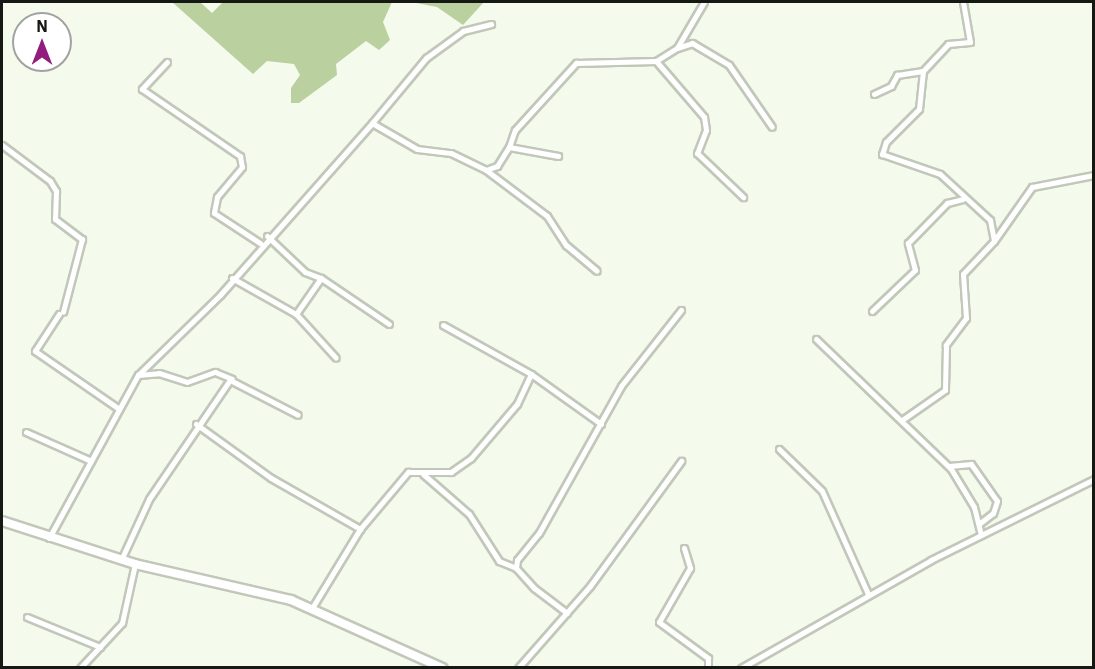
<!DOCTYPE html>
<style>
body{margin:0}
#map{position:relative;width:1095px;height:669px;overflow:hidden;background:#f4faec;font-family:"IBM Plex Sans",sans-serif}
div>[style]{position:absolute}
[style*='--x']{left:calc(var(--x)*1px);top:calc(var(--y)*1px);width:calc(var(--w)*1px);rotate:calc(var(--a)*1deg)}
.green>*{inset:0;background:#bad09f}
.roads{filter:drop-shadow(2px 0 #c1c8ba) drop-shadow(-2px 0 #c1c8ba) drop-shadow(0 2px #c1c8ba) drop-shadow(0 -2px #c1c8ba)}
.street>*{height:5px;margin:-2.5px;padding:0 2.5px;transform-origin:2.5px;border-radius:2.5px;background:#fff}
.secondary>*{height:8px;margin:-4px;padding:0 4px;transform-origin:4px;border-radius:4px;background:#fff}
span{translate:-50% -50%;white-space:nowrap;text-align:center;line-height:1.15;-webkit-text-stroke:5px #fff;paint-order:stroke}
.frame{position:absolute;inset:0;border:3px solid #161813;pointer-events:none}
.north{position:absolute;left:12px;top:12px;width:60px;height:60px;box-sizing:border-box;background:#fff;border:2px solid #a2a3a1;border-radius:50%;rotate:0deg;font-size:16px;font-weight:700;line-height:24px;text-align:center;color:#161813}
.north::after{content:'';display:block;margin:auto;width:21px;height:27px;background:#921d7c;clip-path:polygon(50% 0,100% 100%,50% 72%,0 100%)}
</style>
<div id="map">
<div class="green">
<i style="clip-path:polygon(172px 2px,200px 2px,212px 13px,223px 2px,392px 2px,383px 22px,390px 40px,379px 50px,366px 41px,336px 64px,337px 75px,299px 103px,291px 103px,291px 88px,300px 75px,294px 64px,267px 61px,253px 74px)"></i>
<i style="clip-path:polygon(411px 2px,484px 2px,463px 25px,437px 7px)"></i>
</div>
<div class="roads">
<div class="street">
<i style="--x:677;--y:48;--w:16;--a:-18"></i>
<i style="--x:692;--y:43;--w:43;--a:30.7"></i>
<i style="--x:729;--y:65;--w:75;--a:55.3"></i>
<i style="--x:656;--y:61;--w:74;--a:49.4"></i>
<i style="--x:704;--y:117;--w:13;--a:81"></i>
<i style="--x:706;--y:130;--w:25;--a:111"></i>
<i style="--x:697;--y:153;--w:64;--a:43.7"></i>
<i style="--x:167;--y:62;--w:37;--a:133"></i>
<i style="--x:142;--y:89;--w:119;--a:34.4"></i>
<i style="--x:240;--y:156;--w:11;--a:80"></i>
<i style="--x:242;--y:167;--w:39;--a:130"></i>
<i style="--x:217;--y:197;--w:16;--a:101"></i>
<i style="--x:214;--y:213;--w:55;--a:33.1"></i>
<i style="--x:923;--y:71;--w:37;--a:-47"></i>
<i style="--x:948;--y:44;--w:22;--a:-5"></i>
<i style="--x:970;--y:42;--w:41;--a:-99.9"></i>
<i style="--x:874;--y:94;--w:19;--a:-25"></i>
<i style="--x:891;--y:86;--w:13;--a:-61"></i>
<i style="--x:897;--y:75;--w:26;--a:-9"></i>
<i style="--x:923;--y:71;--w:38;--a:96"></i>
<i style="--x:919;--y:109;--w:47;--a:135"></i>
<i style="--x:886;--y:142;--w:13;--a:108"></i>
<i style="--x:882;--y:154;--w:61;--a:19"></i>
<i style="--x:940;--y:174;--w:68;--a:42.6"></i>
<i style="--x:990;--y:220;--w:21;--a:79"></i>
<i style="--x:994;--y:241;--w:45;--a:133.2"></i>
<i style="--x:963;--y:274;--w:44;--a:86.1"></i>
<i style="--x:966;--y:318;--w:34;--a:127"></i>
<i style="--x:946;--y:345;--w:45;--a:91.3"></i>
<i style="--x:945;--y:390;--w:52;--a:145.1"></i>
<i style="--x:372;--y:123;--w:85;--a:-50.3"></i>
<i style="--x:426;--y:58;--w:46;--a:-36.1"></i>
<i style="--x:463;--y:31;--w:29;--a:-14"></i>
<i style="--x:2;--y:145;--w:60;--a:36.9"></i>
<i style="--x:50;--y:181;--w:12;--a:59"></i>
<i style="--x:56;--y:191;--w:28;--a:92"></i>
<i style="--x:55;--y:219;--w:34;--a:37"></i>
<i style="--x:82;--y:239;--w:75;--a:104.6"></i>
<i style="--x:509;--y:147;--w:18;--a:-71"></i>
<i style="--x:515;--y:130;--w:91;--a:-47.7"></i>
<i style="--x:576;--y:63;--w:80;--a:-1.4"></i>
<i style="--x:656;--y:61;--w:25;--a:-32"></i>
<i style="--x:677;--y:48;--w:53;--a:-59.6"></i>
<i style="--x:486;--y:170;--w:76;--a:37"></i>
<i style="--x:547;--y:216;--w:35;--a:57"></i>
<i style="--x:566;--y:245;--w:40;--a:40"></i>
<i style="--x:267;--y:236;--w:52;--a:43.5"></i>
<i style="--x:305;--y:272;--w:17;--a:21"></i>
<i style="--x:321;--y:278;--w:44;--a:124.8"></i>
<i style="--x:994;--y:241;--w:66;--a:-54.9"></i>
<i style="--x:1032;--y:187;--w:63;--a:-11"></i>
<i style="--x:232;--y:278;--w:73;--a:29.4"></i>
<i style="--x:296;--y:314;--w:59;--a:47.7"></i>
<i style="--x:321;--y:278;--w:82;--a:34.1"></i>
<i style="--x:872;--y:311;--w:59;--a:-43.6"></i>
<i style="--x:915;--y:270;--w:28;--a:-105"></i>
<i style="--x:908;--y:243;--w:56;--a:-45.7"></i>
<i style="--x:947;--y:203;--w:16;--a:-14"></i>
<i style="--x:59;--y:314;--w:44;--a:123"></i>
<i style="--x:35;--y:351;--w:102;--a:34.6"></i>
<i style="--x:443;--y:325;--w:101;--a:29.1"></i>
<i style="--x:531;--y:374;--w:86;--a:35.5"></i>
<i style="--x:816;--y:339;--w:187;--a:43.9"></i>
<i style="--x:951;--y:469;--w:44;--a:58.8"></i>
<i style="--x:974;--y:507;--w:29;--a:76"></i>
<i style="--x:138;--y:375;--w:21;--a:-5"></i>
<i style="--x:159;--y:373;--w:29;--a:18"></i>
<i style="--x:187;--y:382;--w:30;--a:-20"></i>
<i style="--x:215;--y:372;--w:18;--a:22"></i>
<i style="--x:196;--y:424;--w:92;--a:35.8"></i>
<i style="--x:271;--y:478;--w:103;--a:29.8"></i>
<i style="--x:26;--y:432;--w:71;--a:24"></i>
<i style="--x:779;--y:449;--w:60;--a:44.3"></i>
<i style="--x:822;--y:491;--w:113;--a:65.9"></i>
<i style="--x:949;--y:466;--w:22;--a:-5"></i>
<i style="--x:971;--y:464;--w:45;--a:54.9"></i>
<i style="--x:997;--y:501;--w:13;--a:108"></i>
<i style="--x:993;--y:513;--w:18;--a:142"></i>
<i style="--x:423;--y:474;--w:61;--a:41"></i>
<i style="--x:469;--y:514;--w:56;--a:57.4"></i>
<i style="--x:499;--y:561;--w:18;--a:22"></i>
<i style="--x:49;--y:538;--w:186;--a:-61.4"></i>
<i style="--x:138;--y:375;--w:115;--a:-44.3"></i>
<i style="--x:220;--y:295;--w:230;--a:-48.5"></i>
<i style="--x:372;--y:123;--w:52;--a:30"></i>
<i style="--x:417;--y:149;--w:34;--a:7"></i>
<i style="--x:451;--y:153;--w:39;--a:26"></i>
<i style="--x:486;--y:170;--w:12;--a:-20"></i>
<i style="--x:497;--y:166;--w:22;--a:-58"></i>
<i style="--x:509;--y:147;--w:50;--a:10.4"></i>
<i style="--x:684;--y:548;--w:21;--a:73"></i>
<i style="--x:690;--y:568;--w:62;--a:119.9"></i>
<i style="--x:659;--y:622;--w:61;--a:36.3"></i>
<i style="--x:708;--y:658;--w:10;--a:90"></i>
<i style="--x:121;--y:560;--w:67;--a:-65.3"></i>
<i style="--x:149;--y:499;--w:144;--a:-55.8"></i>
<i style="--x:230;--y:380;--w:76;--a:27.2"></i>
<i style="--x:312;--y:608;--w:92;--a:-58.7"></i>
<i style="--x:360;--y:529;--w:75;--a:-49.9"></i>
<i style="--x:408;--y:472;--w:43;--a:0"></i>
<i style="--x:451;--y:472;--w:24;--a:-35"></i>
<i style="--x:471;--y:458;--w:71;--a:-49.6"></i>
<i style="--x:517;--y:404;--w:33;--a:-65"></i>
<i style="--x:567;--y:613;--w:41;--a:-142.9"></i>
<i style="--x:534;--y:588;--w:27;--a:-132"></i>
<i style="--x:516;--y:568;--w:8;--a:-83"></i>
<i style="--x:517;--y:560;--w:35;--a:-51"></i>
<i style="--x:539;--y:533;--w:168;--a:-60.8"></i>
<i style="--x:621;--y:386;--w:97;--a:-51.7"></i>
<i style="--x:27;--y:617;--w:79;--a:22.3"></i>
<i style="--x:80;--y:668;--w:62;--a:-47"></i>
<i style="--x:122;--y:623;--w:60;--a:-77.6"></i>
<i style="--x:518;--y:668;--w:109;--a:-48.7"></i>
<i style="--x:590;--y:586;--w:155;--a:-53.9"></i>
<i style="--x:741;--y:668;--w:219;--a:-29.6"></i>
<i style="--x:931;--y:560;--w:182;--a:-26.4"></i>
</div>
<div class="secondary">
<i style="--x:2;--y:521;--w:140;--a:17.9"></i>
<i style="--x:135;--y:564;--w:160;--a:13"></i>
<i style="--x:291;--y:600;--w:166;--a:24.2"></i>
</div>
</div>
<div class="frame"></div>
<div class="north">N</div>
</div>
